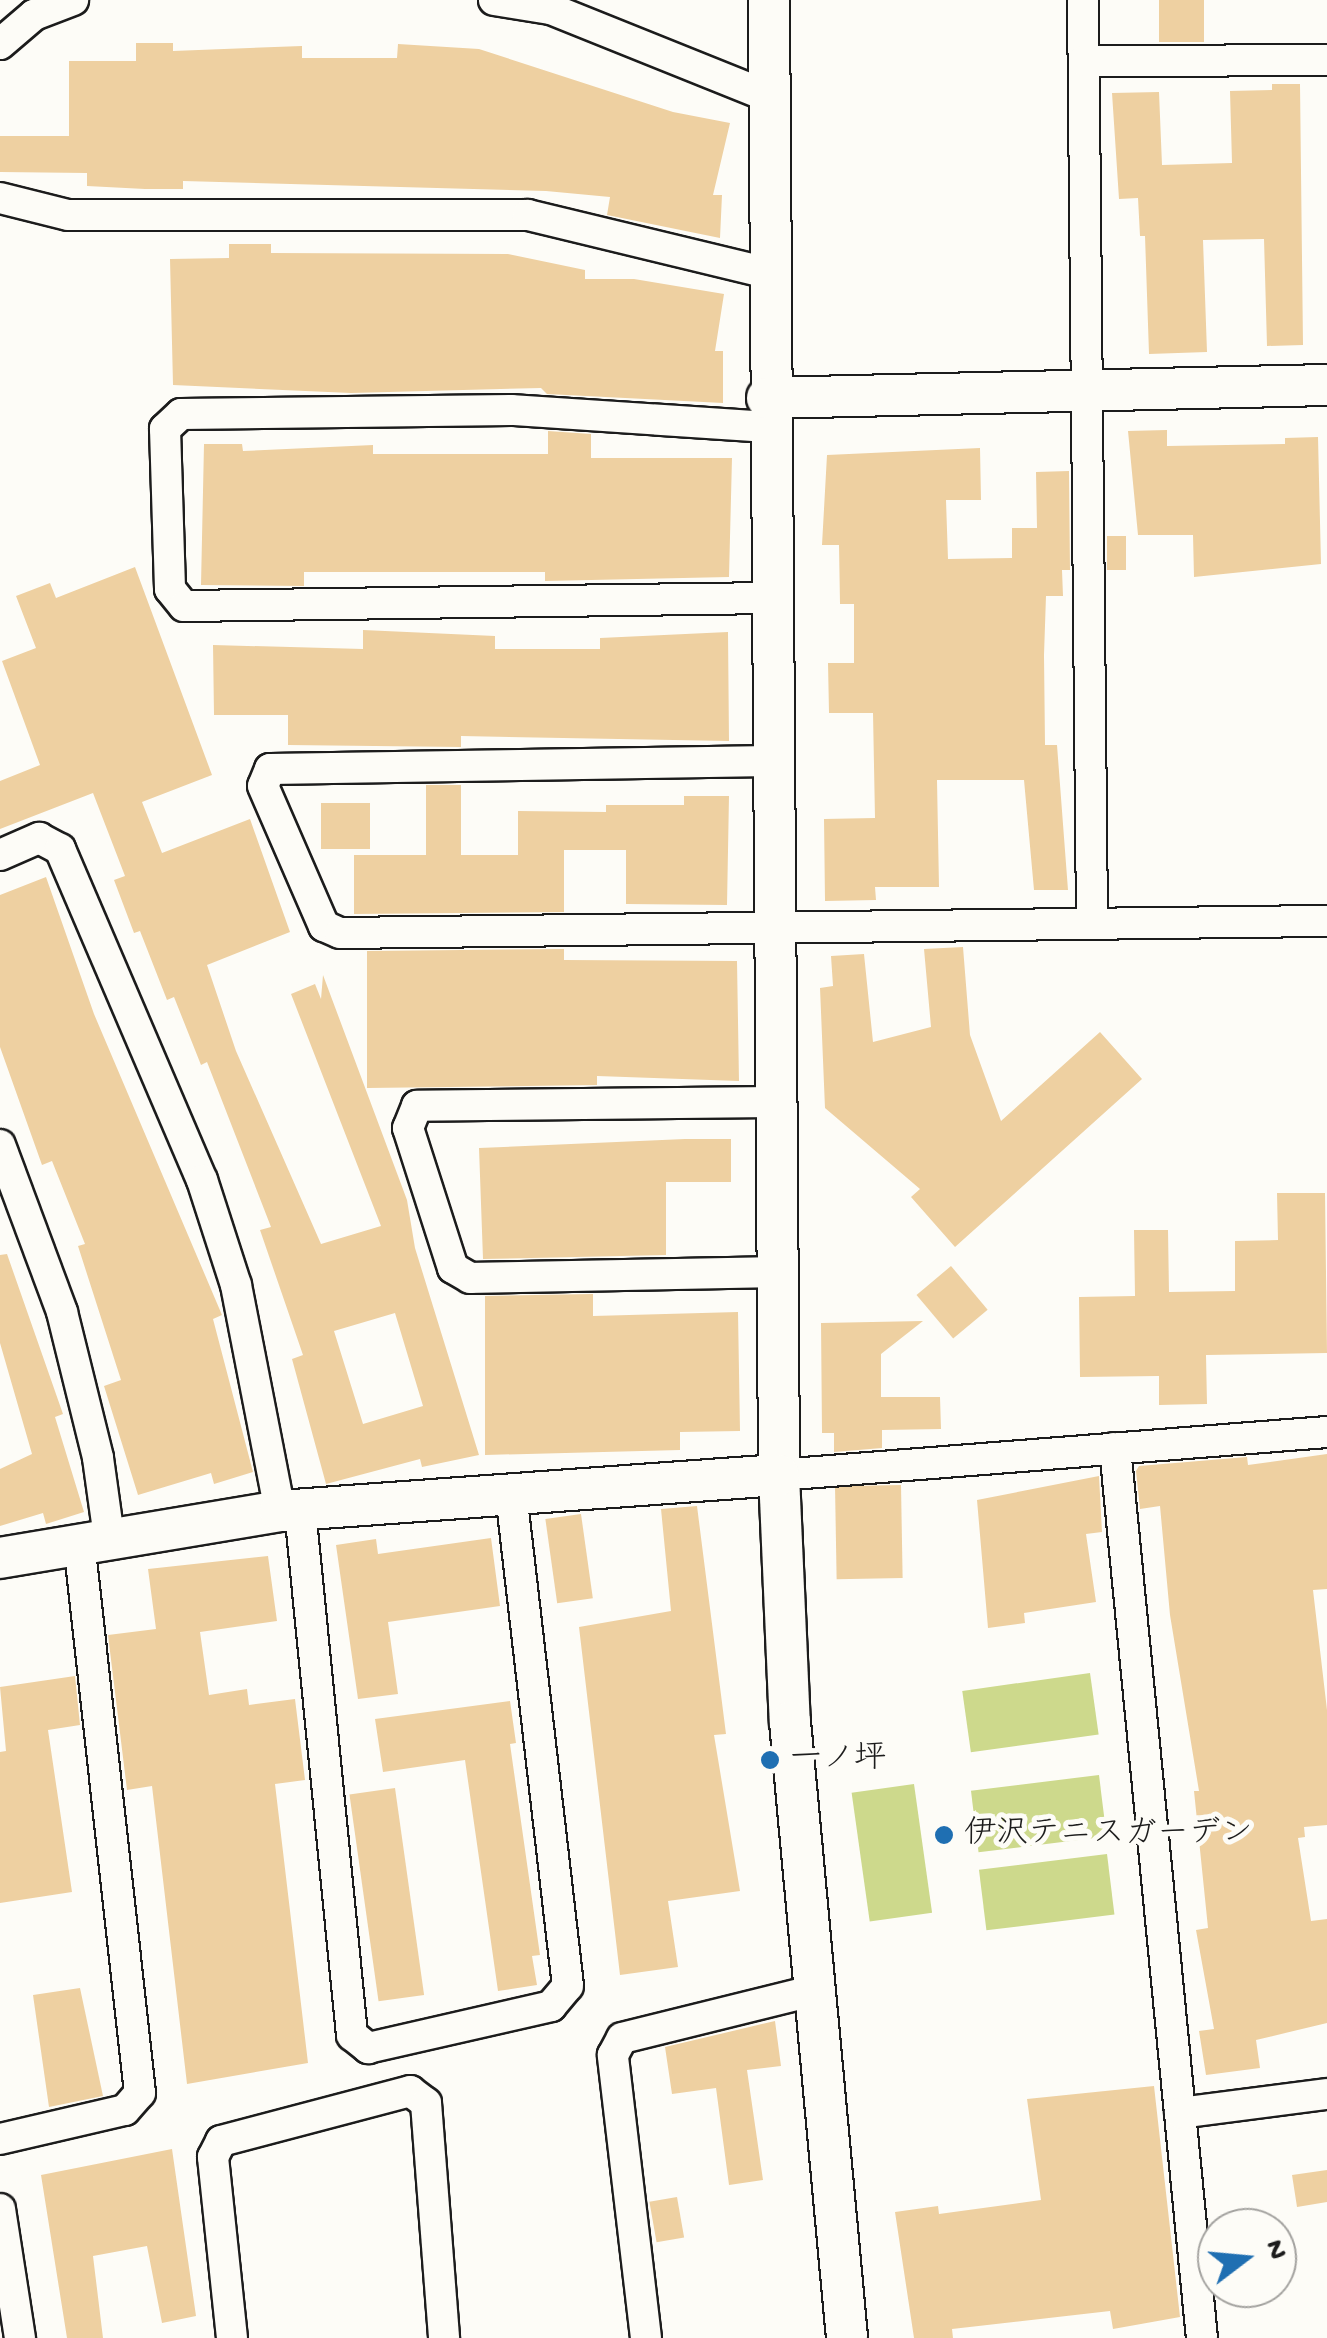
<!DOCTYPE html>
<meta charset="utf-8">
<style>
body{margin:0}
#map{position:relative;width:1327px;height:2338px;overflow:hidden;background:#fdfcf7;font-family:"Gochi Hand","Klee One",sans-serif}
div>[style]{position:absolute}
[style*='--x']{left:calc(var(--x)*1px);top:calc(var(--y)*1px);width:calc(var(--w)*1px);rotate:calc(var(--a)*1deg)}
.green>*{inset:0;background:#cdd98c;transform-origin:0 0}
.building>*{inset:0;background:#eed0a1;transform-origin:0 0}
.roads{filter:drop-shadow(2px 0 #1c1c1c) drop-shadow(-2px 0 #1c1c1c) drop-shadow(0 2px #1c1c1c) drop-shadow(0 -2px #1c1c1c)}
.street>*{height:30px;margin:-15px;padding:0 15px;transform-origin:15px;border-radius:15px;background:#fdfcf7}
.secondary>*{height:40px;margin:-20px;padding:0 20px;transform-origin:20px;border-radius:20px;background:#fdfcf7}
.dots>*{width:28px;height:28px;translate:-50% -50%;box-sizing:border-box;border:5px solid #fdfcf7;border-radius:50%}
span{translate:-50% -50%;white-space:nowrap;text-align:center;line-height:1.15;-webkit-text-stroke:10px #fdfcf7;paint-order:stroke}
.poi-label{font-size:32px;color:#1c1c1c}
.left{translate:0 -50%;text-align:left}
.north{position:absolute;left:1197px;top:2208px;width:100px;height:100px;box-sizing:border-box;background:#fdfcf7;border:2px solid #a3a29f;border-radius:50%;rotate:74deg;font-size:28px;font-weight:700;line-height:40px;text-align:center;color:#1c1c1c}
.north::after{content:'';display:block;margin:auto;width:35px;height:45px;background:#1f6fb2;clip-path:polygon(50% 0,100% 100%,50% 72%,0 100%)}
</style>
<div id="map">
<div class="green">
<i style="left:1090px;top:1673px;width:62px;height:129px;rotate:82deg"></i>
<i style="left:1099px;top:1775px;width:62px;height:129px;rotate:83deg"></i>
<i style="left:914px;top:1784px;width:130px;height:63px;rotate:82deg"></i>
<i style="left:1107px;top:1854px;width:61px;height:129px;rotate:83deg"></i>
</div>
<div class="building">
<i style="left:1159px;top:0;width:45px;height:42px"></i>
<i style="clip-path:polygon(136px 43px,173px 43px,173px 51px,302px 46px,302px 58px,397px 58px,398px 44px,479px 49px,673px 112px,730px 123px,713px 195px,722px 195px,720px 238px,607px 215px,610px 197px,546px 191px,183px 181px,183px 189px,145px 189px,87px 186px,87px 173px,0 172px,0 136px,69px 136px,69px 61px,136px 61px)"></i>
<i style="clip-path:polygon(1272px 84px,1300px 84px,1303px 345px,1267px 346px,1264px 239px,1203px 240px,1207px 352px,1149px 354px,1145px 236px,1140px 236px,1138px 198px,1119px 199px,1112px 93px,1159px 92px,1162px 165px,1232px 163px,1230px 91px,1272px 90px)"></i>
<i style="clip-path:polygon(229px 244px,271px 244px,271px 253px,508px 254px,585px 270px,585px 279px,634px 279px,724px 294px,715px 351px,723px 351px,723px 403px,547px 394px,541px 388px,351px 393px,173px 385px,170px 259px,229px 258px)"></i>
<i style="clip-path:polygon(1167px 430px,1167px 446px,1285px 444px,1285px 438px,1318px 437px,1321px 564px,1194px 577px,1193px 535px,1138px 535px,1128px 431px)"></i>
<i style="clip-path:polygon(548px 431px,591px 434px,591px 458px,732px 458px,729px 577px,545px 581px,545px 572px,304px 572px,304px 586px,201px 585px,204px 444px,242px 444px,243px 451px,373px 445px,373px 454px,548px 454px)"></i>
<i style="clip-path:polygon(980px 448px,981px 500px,946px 500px,948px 559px,1012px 558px,1012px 528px,1037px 528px,1036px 472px,1069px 471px,1070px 570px,1062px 570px,1063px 596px,1046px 596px,1044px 655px,1045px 745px,1057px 745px,1068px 890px,1034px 890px,1024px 780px,937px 780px,939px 887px,875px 887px,876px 900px,825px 901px,824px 819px,875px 818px,873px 713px,829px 713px,828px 663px,854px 663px,854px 604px,840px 604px,839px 545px,822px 545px,827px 455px)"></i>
<i style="left:1107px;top:536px;width:19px;height:34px"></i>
<i style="clip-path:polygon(evenodd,135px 567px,212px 775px,142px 802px,162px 853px,250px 819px,290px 932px,207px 965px,236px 1051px,321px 1244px,381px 1226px,291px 994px,315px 984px,321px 999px,323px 975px,407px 1200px,415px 1248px,479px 1455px,422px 1467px,420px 1459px,326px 1484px,292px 1359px,303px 1355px,260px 1230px,271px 1227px,207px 1062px,201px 1065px,174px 997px,167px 1000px,140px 931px,134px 933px,114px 880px,125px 876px,93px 793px,0 829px,0 781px,40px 765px,2px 661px,36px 648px,16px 596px,50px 583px,56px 598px,135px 567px,395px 1313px,423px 1406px,363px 1424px,334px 1331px,395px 1313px)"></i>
<i style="clip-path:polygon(363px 630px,495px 636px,495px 649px,600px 649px,600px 638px,728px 632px,729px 741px,461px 736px,461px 747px,288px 745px,288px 715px,214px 715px,213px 645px,363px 649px)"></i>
<i style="clip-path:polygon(426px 785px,461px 785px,461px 855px,518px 855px,518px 811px,606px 812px,606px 805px,684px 805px,684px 796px,729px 796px,727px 905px,626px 904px,626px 850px,564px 850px,564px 912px,354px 914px,354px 855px,426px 855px)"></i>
<i style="left:321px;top:803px;width:49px;height:46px"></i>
<i style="clip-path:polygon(46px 877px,94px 1014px,222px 1315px,213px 1319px,253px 1472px,214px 1484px,211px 1473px,138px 1495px,104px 1386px,121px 1380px,78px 1246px,85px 1244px,52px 1161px,42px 1165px,0 1047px,0 895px)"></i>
<i style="clip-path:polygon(963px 947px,970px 1035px,1001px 1121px,1100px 1032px,1142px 1079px,955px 1247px,911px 1197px,920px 1189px,825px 1108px,820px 988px,833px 986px,831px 956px,864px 954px,873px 1042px,931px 1027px,924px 949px)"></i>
<i style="clip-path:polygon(564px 949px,564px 960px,737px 961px,739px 1081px,597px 1076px,597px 1085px,367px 1088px,367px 951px)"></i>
<i style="clip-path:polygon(685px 1139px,731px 1139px,731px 1182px,666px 1182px,666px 1255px,483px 1259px,479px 1148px)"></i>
<i style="clip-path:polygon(1277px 1193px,1325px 1193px,1327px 1353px,1206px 1355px,1207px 1404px,1159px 1405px,1159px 1376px,1080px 1377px,1079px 1297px,1135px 1296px,1134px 1230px,1168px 1230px,1169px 1292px,1235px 1291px,1235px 1241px,1278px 1240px)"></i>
<i style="clip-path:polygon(7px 1254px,63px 1414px,55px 1417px,84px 1512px,46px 1524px,43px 1513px,0 1526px,0 1469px,32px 1454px,0 1343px,0 1255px)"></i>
<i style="left:951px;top:1266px;width:57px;height:45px;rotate:50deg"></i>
<i style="clip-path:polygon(593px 1294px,593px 1316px,738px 1312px,740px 1431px,680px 1432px,680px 1450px,485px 1455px,485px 1296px)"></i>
<i style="clip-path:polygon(923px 1321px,881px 1354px,881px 1397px,940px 1397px,941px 1429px,882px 1430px,882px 1448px,834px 1452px,834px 1433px,822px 1433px,821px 1323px)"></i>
<i style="clip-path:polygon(1327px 1454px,1327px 1589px,1313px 1590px,1327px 1710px,1327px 1825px,1304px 1827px,1305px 1837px,1298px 1838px,1311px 1921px,1327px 1919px,1327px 2023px,1256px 2040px,1260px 2068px,1206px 2075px,1199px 2031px,1214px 2029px,1196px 1930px,1208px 1928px,1194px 1791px,1199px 1791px,1170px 1615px,1160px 1506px,1140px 1509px,1136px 1471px,1139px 1466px,1247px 1457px,1248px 1465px)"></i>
<i style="clip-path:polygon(1099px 1476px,1102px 1532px,1086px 1534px,1096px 1602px,1024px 1613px,1025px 1623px,988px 1628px,977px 1500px)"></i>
<i style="left:901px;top:1485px;width:93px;height:66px;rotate:89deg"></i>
<i style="clip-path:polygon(697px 1506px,726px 1734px,714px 1735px,740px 1891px,668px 1901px,678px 1967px,620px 1975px,579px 1627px,671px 1611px,661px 1509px)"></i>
<i style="left:581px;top:1514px;width:85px;height:36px;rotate:82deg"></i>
<i style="clip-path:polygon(491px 1538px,500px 1606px,388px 1622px,398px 1694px,358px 1699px,336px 1545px,376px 1539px,378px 1554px)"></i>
<i style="clip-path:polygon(268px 1556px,277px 1621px,200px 1632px,209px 1695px,247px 1689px,249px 1705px,295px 1699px,305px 1780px,275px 1784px,308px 2063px,187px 2084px,152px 1786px,127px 1790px,108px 1635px,156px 1629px,148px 1569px)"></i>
<i style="clip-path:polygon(75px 1676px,80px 1725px,48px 1730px,72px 1892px,0 1903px,0 1752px,6px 1751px,0 1687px)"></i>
<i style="clip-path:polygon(510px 1701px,516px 1743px,510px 1744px,540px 1955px,532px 1956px,537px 1985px,498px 1991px,465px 1760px,383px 1772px,375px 1719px)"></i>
<i style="left:395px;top:1788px;width:209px;height:46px;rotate:82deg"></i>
<i style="clip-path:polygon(80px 1988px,103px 2096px,49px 2107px,33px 1995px)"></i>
<i style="clip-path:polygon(775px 2021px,781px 2066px,747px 2070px,763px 2180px,729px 2185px,716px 2088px,672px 2094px,665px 2047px)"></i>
<i style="clip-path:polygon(1154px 2086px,1180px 2317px,1113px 2329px,1110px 2311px,952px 2329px,953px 2338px,914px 2338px,895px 2212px,938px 2206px,939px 2214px,1041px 2200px,1027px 2099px)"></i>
<i style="clip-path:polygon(172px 2149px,196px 2316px,162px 2323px,147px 2246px,93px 2256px,103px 2338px,67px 2338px,41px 2175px)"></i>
<i style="clip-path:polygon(1327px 2170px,1327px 2202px,1297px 2207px,1292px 2175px)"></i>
<i style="left:677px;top:2197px;width:41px;height:28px;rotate:80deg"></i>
</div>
<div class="roads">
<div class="street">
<i style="--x:494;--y:0;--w:58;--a:9"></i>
<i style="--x:551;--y:9;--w:236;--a:21.9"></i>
<i style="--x:1083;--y:0;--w:923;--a:89.44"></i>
<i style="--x:0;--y:44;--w:45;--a:-40.5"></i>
<i style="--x:34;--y:15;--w:42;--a:-21"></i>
<i style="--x:1084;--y:61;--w:243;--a:-0.2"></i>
<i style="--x:0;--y:198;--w:70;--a:14"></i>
<i style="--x:68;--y:215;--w:460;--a:0"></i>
<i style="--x:528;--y:215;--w:246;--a:13.6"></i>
<i style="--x:768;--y:427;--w:258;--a:-176.2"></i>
<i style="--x:511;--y:410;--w:330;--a:179.3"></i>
<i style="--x:181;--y:414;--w:22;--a:137"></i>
<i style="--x:165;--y:429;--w:160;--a:88.2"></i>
<i style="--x:170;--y:589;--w:22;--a:51"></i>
<i style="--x:184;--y:606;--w:584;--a:-0.78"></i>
<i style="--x:770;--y:761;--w:500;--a:179.08"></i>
<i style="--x:270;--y:769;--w:18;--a:112"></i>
<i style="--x:263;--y:786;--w:153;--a:66.5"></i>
<i style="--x:324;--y:926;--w:17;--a:24"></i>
<i style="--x:340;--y:933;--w:987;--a:-0.7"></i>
<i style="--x:0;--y:855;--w:43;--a:-23.6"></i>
<i style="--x:39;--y:838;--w:24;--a:28"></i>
<i style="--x:60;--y:849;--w:360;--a:66.8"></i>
<i style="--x:202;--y:1180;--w:110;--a:72.1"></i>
<i style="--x:236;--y:1285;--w:230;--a:79"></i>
<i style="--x:773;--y:1102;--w:356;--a:179.4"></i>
<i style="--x:417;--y:1106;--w:24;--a:112"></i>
<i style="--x:408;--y:1128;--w:147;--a:72.2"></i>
<i style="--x:453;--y:1268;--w:20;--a:30"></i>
<i style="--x:470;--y:1278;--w:308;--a:-1.1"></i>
<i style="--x:0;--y:1145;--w:178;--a:69.6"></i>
<i style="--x:62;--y:1312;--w:150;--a:76.1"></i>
<i style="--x:98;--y:1458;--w:80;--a:82.1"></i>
<i style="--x:1115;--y:1448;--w:894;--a:84.42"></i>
<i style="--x:779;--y:1475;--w:550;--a:-4.49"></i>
<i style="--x:300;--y:1510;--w:528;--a:84.34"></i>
<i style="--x:352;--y:2035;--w:21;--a:39"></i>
<i style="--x:368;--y:2048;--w:188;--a:-12.9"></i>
<i style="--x:551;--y:2006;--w:26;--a:-50"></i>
<i style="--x:568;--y:1986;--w:495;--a:-96.6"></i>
<i style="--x:1180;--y:2113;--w:148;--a:-7.4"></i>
<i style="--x:0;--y:2139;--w:128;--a:-13.1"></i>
<i style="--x:125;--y:2110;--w:23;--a:-49"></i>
<i style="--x:140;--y:2093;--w:554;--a:-96.32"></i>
<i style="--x:0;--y:2209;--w:131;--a:81.2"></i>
<i style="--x:232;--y:2338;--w:182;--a:-96"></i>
<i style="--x:213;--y:2157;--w:18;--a:-63"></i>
<i style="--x:221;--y:2141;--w:196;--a:-14.8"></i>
<i style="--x:410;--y:2091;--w:20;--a:37"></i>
<i style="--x:426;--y:2103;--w:236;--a:85.6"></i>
<i style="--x:646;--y:2338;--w:285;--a:-96.7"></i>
<i style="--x:613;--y:2055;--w:19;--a:-62"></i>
<i style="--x:622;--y:2038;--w:200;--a:-13.9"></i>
</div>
<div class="secondary">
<i style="--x:769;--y:0;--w:1475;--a:89.61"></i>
<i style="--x:779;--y:1475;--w:247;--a:87.5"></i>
<i style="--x:790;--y:1722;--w:619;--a:84.71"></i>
<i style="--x:767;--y:398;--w:560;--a:-1.33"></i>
<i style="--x:0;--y:1558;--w:284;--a:-9.5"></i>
<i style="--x:280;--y:1511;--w:500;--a:-4.13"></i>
</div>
</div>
<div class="dots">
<i style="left:770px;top:1760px;background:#1f6fb2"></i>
<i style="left:944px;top:1835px;background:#1f6fb2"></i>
</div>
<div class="poi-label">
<span class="left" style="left:790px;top:1760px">一ノ坪</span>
<span class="left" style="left:964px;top:1835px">伊沢テニスガーデン</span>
</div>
<div class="north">N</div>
</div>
